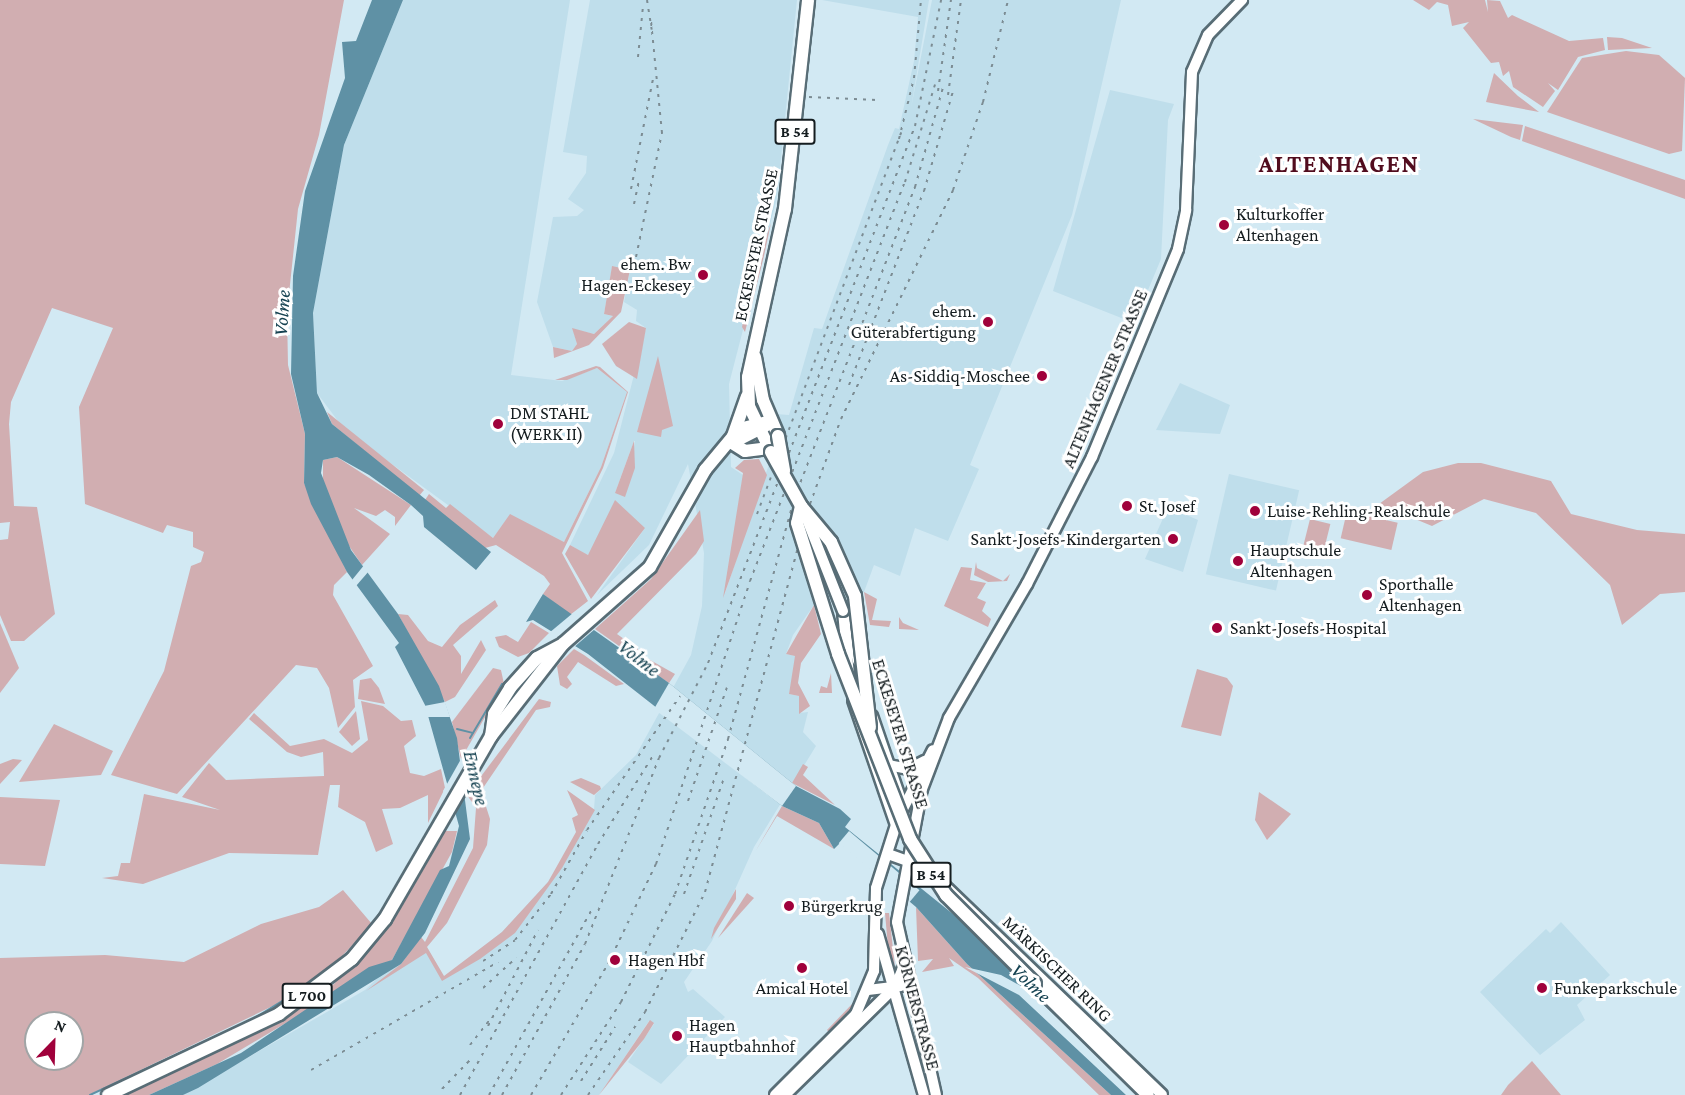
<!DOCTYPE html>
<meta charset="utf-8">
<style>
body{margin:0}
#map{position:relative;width:1685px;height:1095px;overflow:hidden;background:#d2e9f3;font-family:"Crimson Pro",serif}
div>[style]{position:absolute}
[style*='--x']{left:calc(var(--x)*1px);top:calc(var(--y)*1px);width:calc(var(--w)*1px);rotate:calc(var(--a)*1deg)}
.built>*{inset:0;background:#bfdeeb;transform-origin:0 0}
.green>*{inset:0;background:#d1aeb1;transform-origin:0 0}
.water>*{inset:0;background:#5f91a5}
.pier>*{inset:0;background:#d2e9f3;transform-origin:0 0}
.stream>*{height:2px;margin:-1px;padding:0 1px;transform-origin:1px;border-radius:1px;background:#5f91a5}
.roads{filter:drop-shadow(2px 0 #586d76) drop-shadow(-2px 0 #586d76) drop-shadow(0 2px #586d76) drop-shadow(0 -2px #586d76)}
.secondary>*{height:10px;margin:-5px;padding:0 5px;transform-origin:5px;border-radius:5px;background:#fff}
.primary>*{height:12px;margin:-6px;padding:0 6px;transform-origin:6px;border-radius:6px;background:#fff}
.rail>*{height:2px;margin-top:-1px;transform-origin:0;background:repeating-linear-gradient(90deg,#7c8c93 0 3px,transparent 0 9px)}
.bridges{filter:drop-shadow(2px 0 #586d76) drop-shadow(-2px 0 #586d76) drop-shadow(0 2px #586d76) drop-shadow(0 -2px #586d76)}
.secondary-bridge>*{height:10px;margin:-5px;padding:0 5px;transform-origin:5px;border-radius:5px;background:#fff}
.primary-bridge>*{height:12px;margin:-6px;padding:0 6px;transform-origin:6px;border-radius:6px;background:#fff}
.dots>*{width:16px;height:16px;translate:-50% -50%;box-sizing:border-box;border:3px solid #fff;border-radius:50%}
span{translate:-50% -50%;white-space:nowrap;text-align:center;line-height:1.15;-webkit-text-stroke:6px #fff;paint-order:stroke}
.shield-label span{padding:2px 4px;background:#fff;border:2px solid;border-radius:4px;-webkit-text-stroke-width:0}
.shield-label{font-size:16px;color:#151d20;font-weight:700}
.poi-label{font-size:18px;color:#151d20}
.left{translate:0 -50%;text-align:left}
.right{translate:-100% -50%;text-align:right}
.street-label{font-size:18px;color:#151d20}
.water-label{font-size:20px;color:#154251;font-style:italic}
.district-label{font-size:24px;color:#510c1e;font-weight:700;letter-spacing:1.5px}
.north{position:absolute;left:24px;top:1011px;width:60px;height:60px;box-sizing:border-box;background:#fff;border:2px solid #a1a5a6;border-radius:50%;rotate:23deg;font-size:16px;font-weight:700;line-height:24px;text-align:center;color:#151d20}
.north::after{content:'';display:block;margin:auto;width:21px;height:27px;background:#a0013b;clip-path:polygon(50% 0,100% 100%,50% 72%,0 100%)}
</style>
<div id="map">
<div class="built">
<i style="clip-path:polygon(403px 0,570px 0,511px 375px,562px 381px,597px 368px,627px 392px,601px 467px,564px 542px,510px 515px,493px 538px,344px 429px,317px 393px,313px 313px,344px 145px)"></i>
<i style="clip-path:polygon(evenodd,590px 0,797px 0,777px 198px,729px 384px,731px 467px,743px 475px,725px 593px,781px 429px,775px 414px,789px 415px,814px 328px,822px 329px,888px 145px,895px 128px,899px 129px,914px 61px,918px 17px,822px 0,929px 0,911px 108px,932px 0,1121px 0,1072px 215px,970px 465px,979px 469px,948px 541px,915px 528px,900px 576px,874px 565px,864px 592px,814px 605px,793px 635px,786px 654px,796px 656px,797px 663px,789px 694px,799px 696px,799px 713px,808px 712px,803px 732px,816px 746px,754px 847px,712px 941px,684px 982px,688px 992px,693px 989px,725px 1017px,661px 1084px,628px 1062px,654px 1024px,649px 1021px,599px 1095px,183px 1095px,365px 990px,421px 937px,444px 977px,502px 932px,548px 882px,594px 810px,595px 795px,636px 755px,691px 655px,702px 606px,704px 553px,688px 464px,649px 545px,597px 595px,645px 528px,587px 555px,570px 545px,614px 453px,646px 328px,636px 321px,637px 310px,624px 302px,630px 270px,612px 267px,604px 314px,613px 316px,594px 334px,573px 329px,577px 344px,572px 351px,553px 347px,537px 302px,553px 217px,577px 216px,584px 210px,568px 199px,586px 173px,587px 156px,563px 152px,590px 0,635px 441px,631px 466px,615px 493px,634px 441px,635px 441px)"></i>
<i style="clip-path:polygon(1110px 90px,1174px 104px,1168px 120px,1161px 259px,1138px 314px,1133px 312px,1129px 321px,1053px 291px)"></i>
<i style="clip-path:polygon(1180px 383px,1230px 405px,1220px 434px,1156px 430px)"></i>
<i style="left:1229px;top:474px;width:72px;height:103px;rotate:13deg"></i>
<i style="clip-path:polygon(1168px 507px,1198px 520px,1183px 572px,1145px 559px)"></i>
<i style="clip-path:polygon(1561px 922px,1610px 975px,1577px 1005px,1585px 1020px,1540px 1055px,1480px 992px,1546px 929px,1550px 933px)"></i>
</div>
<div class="green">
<i style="clip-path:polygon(0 0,344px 0,319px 135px,298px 209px,287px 313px,288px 365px,305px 434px,304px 483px,347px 572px,334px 585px,333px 595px,373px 666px,353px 680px,355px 707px,338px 728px,329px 688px,317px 668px,296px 665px,177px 794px,111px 775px,164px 671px,191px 566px,201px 562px,204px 552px,193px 547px,193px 532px,167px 525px,163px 533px,85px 504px,79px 407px,113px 328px,52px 308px,11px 402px,9px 424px,14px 506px,37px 507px,55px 614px,24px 641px,11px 641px,0 615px,0 540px,8px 539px,10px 522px,0 523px)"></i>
<i style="clip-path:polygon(1413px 0,1485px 0,1488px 12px,1487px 0,1500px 1px,1508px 18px,1512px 15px,1569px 41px,1603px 38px,1605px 50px,1578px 57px,1558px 90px,1548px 83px,1555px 91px,1543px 107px,1513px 87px,1509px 71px,1503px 76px,1499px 62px,1491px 63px,1463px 28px,1469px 22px,1452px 26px,1448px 5px,1437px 2px,1429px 10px)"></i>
<i style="clip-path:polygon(1607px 37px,1622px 38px,1652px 48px,1608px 50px)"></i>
<i style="clip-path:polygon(1626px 51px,1659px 55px,1685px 78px,1682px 151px,1669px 154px,1547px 112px,1582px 58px)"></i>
<i style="clip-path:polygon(1494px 73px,1518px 96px,1539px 112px,1486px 102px)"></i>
<i style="clip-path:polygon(1473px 119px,1523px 125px,1520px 140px,1511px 137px)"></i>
<i style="clip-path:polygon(1525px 126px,1685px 180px,1685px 199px,1522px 141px)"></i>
<i style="clip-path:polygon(771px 223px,764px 256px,745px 332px,742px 327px,754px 273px)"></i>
<i style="clip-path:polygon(612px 266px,630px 270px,621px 312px,589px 345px,554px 358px,553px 347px,572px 351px,577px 344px,572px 328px,594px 334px,613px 316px,604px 314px)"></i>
<i style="clip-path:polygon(629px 322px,646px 328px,637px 379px,616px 366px,602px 344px)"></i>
<i style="clip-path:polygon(658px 356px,673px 426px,662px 430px,661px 437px,637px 432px)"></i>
<i style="clip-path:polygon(596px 366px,600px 367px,628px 392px,603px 468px,562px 553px,588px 601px,570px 615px,543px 594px,550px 584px,544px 576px,496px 545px,485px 548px,425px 500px,429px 494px,446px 508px,450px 504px,493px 538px,510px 514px,564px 542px,601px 467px,627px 392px,597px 368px,567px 380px,555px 380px)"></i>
<i style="clip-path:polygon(327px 412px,424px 490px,419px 496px,332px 424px)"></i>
<i style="clip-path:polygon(634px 441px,635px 468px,625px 497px,615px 493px)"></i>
<i style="clip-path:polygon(337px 457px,411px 505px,395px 526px,395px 517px,385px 510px,376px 516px,354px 508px,390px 534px,362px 565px,347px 543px,323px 486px,323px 460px)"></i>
<i style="clip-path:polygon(759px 459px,767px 475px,723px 598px,743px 473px,735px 468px,744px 460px)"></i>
<i style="clip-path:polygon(1458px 463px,1481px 463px,1551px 481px,1571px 514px,1637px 530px,1685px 534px,1685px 592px,1660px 594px,1622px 625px,1610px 585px,1536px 513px,1484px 499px,1432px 526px,1379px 504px,1423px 472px)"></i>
<i style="clip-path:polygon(615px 500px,645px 528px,591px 599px,565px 554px,570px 545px,588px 555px)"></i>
<i style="clip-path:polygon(700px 510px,704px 541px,696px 554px,617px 634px,638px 649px,636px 658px,595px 629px,651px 579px)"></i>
<i style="left:1347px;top:511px;width:52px;height:28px;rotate:13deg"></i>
<i style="left:1310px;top:519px;width:21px;height:34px;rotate:14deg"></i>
<i style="clip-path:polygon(976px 562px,977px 568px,1003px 581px,1010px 574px,1007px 581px,988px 582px,974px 575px)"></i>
<i style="clip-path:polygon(961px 567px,972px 568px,970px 580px,986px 583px,977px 598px,986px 602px,982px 611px,991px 619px,988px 627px,944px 606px)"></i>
<i style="clip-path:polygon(864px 592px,877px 599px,872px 620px,891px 621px,889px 627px,870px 625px)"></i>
<i style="clip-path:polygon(495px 600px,498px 606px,453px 645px,461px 656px,461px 674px,481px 640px,486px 650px,455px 697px,445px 702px,398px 614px,408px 615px,428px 641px,442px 647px,460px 625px)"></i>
<i style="clip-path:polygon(814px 605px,821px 634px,801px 663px,798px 683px,810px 706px,799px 714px,799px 696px,789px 694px,795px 656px,786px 654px)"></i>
<i style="clip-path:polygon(899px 617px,903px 623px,919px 630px,899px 629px)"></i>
<i style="clip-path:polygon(531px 622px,549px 633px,529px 653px,518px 657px,499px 647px,495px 637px,506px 635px,518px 642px)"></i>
<i style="clip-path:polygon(0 623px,19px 668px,0 693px)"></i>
<i style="clip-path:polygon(574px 649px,584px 655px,624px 684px,616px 686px,578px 662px,567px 677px,572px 684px,567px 689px,560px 685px,557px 666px)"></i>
<i style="clip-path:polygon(643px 656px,675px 674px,669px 683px,638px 663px)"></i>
<i style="clip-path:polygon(493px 668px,501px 670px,504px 684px,461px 759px,452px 722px)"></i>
<i style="clip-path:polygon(1197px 669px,1227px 678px,1233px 686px,1221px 736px,1181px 727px)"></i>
<i style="clip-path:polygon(831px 673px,832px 693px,819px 693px,821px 686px,827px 688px)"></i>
<i style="clip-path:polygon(371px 678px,379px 688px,385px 704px,358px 699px,360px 680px)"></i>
<i style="clip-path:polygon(539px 699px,551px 702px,550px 707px,536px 710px,481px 791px,490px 819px,487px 845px,447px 923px,427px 947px,444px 976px,502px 932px,548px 882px,576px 832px,572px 818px,578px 815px,567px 790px,595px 810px,562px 868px,515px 933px,480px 959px,442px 981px,426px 953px,366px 991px,401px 964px,421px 937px,425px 942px,473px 848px,476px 808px,467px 795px)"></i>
<i style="clip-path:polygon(361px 701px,383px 706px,401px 721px,412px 720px,416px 736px,404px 746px,410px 773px,424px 776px,441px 769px,445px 788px,428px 823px,428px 795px,400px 808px,382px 809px,393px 844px,376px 852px,365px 822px,338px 807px,340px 785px,330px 785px,318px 855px,229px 853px,143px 884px,102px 878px,118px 876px,121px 863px,130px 863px,144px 794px,220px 810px,182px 797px,209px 763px,226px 780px,324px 776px,323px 752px,301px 757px,287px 752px,249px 719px,254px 713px,290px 746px,324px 739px,352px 753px,368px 740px)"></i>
<i style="clip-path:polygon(356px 711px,360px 739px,352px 746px,339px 732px)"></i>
<i style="clip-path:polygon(54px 724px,113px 751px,101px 775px,19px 782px)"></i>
<i style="clip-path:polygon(13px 759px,22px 760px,0 784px,0 764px)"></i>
<i style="clip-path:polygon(803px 764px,808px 767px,803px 775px,835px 805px,792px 783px)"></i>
<i style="clip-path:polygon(581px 778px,600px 786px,601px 789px,594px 795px,570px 782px)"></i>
<i style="clip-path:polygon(1259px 792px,1291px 814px,1267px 840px,1255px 820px)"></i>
<i style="clip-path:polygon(0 797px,60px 800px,45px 866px,0 864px)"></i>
<i style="clip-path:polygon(782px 806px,819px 823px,834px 849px,777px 816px,755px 852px)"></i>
<i style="clip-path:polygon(442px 831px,457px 831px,452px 852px,392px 960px,217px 1064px,149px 1095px,121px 1095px,266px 1028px,334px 984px,390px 923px)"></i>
<i style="clip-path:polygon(736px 889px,736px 899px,711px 939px,714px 928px)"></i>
<i style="clip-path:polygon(evenodd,343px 890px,372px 924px,331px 968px,279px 1003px,89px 1095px,0 1095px,0 958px,105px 955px,184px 962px,261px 924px,319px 907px,343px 890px,36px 1023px,72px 1023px,72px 1059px,36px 1059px,36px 1023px)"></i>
<i style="clip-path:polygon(747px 893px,754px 898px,718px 938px)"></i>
<i style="clip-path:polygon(916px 907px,967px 964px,1111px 1095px,1099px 1095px,978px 978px,949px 958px,954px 966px,922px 972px,933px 959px,918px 961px)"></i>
<i style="clip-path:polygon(885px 913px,889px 913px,895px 967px,888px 947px)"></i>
<i style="clip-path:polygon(854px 1002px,853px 1010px,829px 1032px,827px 1030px)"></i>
<i style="clip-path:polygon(650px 1020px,654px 1023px,644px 1039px,599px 1095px)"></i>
<i style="clip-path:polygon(1532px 1061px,1561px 1095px,1501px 1095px,1508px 1085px)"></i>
</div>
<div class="water">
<i style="clip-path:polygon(372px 0,403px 0,344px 145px,313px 313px,317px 393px,332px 424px,491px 552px,476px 570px,424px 527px,423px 516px,411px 505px,369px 475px,337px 457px,323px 460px,321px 473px,351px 550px,398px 614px,439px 686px,457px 738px,470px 839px,425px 933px,401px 964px,198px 1088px,183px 1095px,149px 1095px,241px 1053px,369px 967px,392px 960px,440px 870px,449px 866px,459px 826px,425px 705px,395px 647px,399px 643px,347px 572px,311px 504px,304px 483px,305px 434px,291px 374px,293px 276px,305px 191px,345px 78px,342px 42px,356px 41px)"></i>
<i style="clip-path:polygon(543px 594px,669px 683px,796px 786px,840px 809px,851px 819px,845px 827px,979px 935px,1139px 1095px,1111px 1095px,967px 964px,916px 907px,840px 843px,834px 849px,819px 823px,782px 806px,588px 654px,533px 620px,526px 622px)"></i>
</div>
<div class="pier">
<i style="clip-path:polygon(365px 564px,369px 571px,356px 586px,352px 580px)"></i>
<i style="clip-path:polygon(573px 613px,595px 629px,573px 648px,549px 633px)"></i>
<i style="clip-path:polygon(669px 683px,796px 786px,782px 806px,654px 709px)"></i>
<i style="clip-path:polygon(445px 702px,450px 717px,427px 717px,424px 706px)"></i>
<i style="clip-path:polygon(461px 759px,465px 796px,453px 813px,443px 791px)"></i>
<i style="left:849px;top:831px;width:92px;height:16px;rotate:40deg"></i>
<i style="clip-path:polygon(965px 967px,1001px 975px,1028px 990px,1139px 1095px,1126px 1095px,1019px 995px)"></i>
</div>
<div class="stream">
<i style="--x:457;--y:729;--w:16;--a:14"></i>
<i style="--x:470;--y:738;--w:63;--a:-59.3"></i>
<i style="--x:90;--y:1095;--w:180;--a:-25"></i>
<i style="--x:253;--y:1019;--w:57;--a:-31.5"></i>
</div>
<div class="roads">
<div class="secondary">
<i style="--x:843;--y:611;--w:65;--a:84.7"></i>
<i style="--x:848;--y:621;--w:41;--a:76"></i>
<i style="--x:872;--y:716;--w:95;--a:71"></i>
<i style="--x:888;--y:765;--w:21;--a:11"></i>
<i style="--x:909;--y:769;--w:18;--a:-27"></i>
<i style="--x:902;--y:811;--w:68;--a:-63.1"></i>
<i style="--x:888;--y:854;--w:45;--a:19.7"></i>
<i style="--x:940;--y:881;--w:308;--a:43.9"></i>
<i style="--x:878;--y:934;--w:167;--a:74.1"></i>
<i style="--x:868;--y:990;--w:33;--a:-7"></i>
<i style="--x:775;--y:1095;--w:115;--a:-45"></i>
<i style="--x:856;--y:1014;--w:47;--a:-67.3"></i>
<i style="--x:874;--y:971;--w:83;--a:-88.6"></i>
<i style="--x:876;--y:888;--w:66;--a:-72.4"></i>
<i style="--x:896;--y:825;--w:132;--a:-109"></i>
<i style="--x:785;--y:1095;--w:154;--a:-44.5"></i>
<i style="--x:895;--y:987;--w:25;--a:-67"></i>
<i style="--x:936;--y:1095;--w:177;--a:-102.7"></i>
<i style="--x:897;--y:922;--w:135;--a:-79.4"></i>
<i style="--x:922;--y:789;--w:76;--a:-69.2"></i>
<i style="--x:949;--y:718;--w:155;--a:-59.8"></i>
<i style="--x:1027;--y:584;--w:143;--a:-62.9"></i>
<i style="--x:1092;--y:457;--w:225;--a:-67.5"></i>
<i style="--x:1178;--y:249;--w:40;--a:-78"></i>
<i style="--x:1186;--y:210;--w:138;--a:-87.5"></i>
<i style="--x:1192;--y:72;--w:40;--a:-66.6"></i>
<i style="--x:1208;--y:35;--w:49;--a:-45.8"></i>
</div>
<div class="primary">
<i style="--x:755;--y:357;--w:44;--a:79.5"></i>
<i style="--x:763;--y:400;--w:39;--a:67"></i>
<i style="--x:733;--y:436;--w:42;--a:-70.7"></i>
<i style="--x:732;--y:443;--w:37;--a:-27"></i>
<i style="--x:732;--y:443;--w:15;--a:32"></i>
<i style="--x:745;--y:451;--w:24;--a:-7"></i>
<i style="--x:771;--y:452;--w:51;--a:-115.6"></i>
<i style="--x:749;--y:406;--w:29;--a:-92"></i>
<i style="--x:748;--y:377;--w:172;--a:-77.6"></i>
<i style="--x:785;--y:209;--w:210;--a:-83.7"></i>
<i style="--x:491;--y:736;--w:22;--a:-82"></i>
<i style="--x:494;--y:714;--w:31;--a:-58"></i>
<i style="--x:510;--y:688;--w:40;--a:-48"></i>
<i style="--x:537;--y:658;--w:26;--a:-28"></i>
<i style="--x:1035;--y:984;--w:158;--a:44.5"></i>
<i style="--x:108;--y:1095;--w:189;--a:-25.3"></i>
<i style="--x:279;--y:1014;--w:91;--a:-37"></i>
<i style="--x:352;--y:959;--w:52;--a:-50.5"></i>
<i style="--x:385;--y:919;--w:211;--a:-59.9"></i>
<i style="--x:491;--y:736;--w:117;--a:-52"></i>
<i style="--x:563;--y:644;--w:116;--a:-41.5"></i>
<i style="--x:650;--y:567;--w:112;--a:-60.4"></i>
<i style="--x:705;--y:470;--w:53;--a:-50.3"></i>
<i style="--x:739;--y:429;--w:32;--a:-14"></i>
</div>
</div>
<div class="rail">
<i style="--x:647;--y:0;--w:30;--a:81"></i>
<i style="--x:638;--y:57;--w:51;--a:-84.4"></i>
<i style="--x:938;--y:91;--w:92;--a:-81.9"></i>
<i style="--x:948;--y:95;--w:96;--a:-82.2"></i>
<i style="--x:809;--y:97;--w:68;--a:2.5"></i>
<i style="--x:899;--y:139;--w:63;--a:-76.2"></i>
<i style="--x:914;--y:78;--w:78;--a:-84.9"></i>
<i style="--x:631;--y:189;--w:117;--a:-78.7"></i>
<i style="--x:634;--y:204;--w:24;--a:-78"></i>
<i style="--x:636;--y:257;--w:127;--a:-78.2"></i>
<i style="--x:662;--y:133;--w:113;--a:-95.6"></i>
<i style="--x:849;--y:385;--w:208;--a:-68.9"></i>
<i style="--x:924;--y:191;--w:107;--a:-73.8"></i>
<i style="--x:757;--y:514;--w:408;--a:-69.3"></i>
<i style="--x:688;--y:801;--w:120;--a:-71.1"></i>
<i style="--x:684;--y:894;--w:120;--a:-71"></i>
<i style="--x:483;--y:961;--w:38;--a:-33"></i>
<i style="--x:515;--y:940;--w:58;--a:-52"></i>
<i style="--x:551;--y:894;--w:73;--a:-60.6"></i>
<i style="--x:587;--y:830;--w:163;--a:-55.2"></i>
<i style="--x:483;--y:988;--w:45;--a:-42.3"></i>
<i style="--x:488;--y:1026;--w:108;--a:-62.5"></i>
<i style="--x:470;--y:1045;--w:33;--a:-52"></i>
<i style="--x:311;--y:1070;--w:216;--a:-30"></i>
<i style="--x:581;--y:1081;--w:64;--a:-57.8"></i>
<i style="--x:442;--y:1089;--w:40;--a:-46"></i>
<i style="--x:460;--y:1095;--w:286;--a:-61.2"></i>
<i style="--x:598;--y:844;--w:106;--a:-58.1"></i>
<i style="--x:489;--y:1095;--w:215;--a:-61"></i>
<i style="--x:502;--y:1095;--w:172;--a:-61.2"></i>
<i style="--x:585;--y:944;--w:200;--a:-68.3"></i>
<i style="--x:659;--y:758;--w:107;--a:-62.7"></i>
<i style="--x:708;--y:663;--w:576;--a:-68.92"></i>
<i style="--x:915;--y:126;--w:129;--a:-78.3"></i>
<i style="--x:531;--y:1095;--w:152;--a:-59.6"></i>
<i style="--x:608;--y:964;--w:111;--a:-64.4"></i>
<i style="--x:656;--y:864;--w:298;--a:-71.6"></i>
<i style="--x:750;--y:581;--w:428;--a:-68.8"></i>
<i style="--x:905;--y:182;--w:106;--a:-72.9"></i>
<i style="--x:561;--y:1095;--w:111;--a:-57.2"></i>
<i style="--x:621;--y:1002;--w:121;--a:-63.4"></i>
<i style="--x:675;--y:894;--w:164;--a:-71.1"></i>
<i style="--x:728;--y:739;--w:249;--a:-74.6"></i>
<i style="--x:794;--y:499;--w:335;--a:-68.8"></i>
<i style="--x:915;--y:187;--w:107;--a:-74.3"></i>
<i style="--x:588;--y:1095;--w:101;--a:-55.5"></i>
<i style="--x:645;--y:1012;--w:134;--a:-63.4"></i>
<i style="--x:705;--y:892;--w:402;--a:-74.9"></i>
<i style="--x:810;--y:504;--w:90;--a:-70"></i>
<i style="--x:841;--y:419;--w:255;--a:-63.9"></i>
<i style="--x:953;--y:190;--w:93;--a:-71.2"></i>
<i style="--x:983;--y:102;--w:105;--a:-76.2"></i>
</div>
<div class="bridges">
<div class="secondary-bridge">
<i style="--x:806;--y:517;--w:101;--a:68.5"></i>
</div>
<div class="primary-bridge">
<i style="--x:778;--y:436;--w:35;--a:80"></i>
<i style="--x:771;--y:452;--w:62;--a:60.9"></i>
<i style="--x:801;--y:506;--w:47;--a:50.2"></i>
<i style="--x:831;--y:542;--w:59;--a:66"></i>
<i style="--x:855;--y:596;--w:132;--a:83.5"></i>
<i style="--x:801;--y:506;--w:17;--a:103"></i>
<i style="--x:797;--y:523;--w:137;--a:72.6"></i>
<i style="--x:838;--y:654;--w:199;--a:68.7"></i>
<i style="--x:910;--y:839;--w:67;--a:57.3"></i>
<i style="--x:946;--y:895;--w:126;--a:45"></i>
</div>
</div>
<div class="dots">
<i style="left:1224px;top:225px;background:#a0013b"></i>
<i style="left:703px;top:275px;background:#a0013b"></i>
<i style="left:988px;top:322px;background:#a0013b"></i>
<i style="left:1042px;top:376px;background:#a0013b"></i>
<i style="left:498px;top:424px;background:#a0013b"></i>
<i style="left:1127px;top:506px;background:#a0013b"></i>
<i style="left:1255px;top:511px;background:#a0013b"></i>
<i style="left:1173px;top:539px;background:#a0013b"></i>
<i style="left:1238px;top:561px;background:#a0013b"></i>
<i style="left:1367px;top:595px;background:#a0013b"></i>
<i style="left:1217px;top:628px;background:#a0013b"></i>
<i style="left:789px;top:906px;background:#a0013b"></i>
<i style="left:615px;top:960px;background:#a0013b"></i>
<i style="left:802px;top:968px;background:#a0013b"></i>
<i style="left:1542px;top:988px;background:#a0013b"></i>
<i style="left:677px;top:1036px;background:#a0013b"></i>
</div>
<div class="shield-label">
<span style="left:795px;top:132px">B 54</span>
<span style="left:931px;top:875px">B 54</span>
<span style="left:307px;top:996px">L 700</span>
</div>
<div class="poi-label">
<span class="left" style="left:1236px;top:225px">Kulturkoffer<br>Altenhagen</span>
<span class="right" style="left:691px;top:275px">ehem. Bw<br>Hagen-Eckesey</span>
<span class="right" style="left:976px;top:322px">ehem.<br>Güterabfertigung</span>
<span class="right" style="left:1030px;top:376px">As-Siddiq-Moschee</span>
<span class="left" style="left:510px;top:424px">DM STAHL<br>(WERK II)</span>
<span class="left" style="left:1139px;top:506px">St. Josef</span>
<span class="left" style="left:1267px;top:511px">Luise-Rehling-Realschule</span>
<span class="right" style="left:1161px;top:539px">Sankt-Josefs-Kindergarten</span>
<span class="left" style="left:1250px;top:561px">Hauptschule<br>Altenhagen</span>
<span class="left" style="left:1379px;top:595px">Sporthalle<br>Altenhagen</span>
<span class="left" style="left:1230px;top:628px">Sankt-Josefs-Hospital</span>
<span class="left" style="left:801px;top:906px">Bürgerkrug</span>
<span class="left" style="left:628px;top:960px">Hagen Hbf</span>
<span style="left:802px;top:988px">Amical Hotel</span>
<span class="left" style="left:1554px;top:988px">Funkeparkschule</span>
<span class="left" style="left:689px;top:1036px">Hagen<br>Hauptbahnhof</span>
</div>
<div class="street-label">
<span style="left:756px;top:245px;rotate:-78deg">ECKESEYER STRASSE</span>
<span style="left:1105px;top:379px;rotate:-67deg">ALTENHAGENER STRASSE</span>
<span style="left:900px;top:734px;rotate:73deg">ECKESEYER STRASSE</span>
<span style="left:1057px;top:969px;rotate:44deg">MÄRKISCHER RING</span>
<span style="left:917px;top:1008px;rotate:75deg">KÖRNERSTRASSE</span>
</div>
<div class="water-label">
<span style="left:282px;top:313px;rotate:-86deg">Volme</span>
<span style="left:639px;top:658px;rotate:38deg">Volme</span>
<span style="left:476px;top:778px;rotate:77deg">Ennepe</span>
<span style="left:1031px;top:983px;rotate:44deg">Volme</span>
</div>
<div class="district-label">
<span style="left:1339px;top:164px">ALTENHAGEN</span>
</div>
<div class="north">N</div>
</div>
